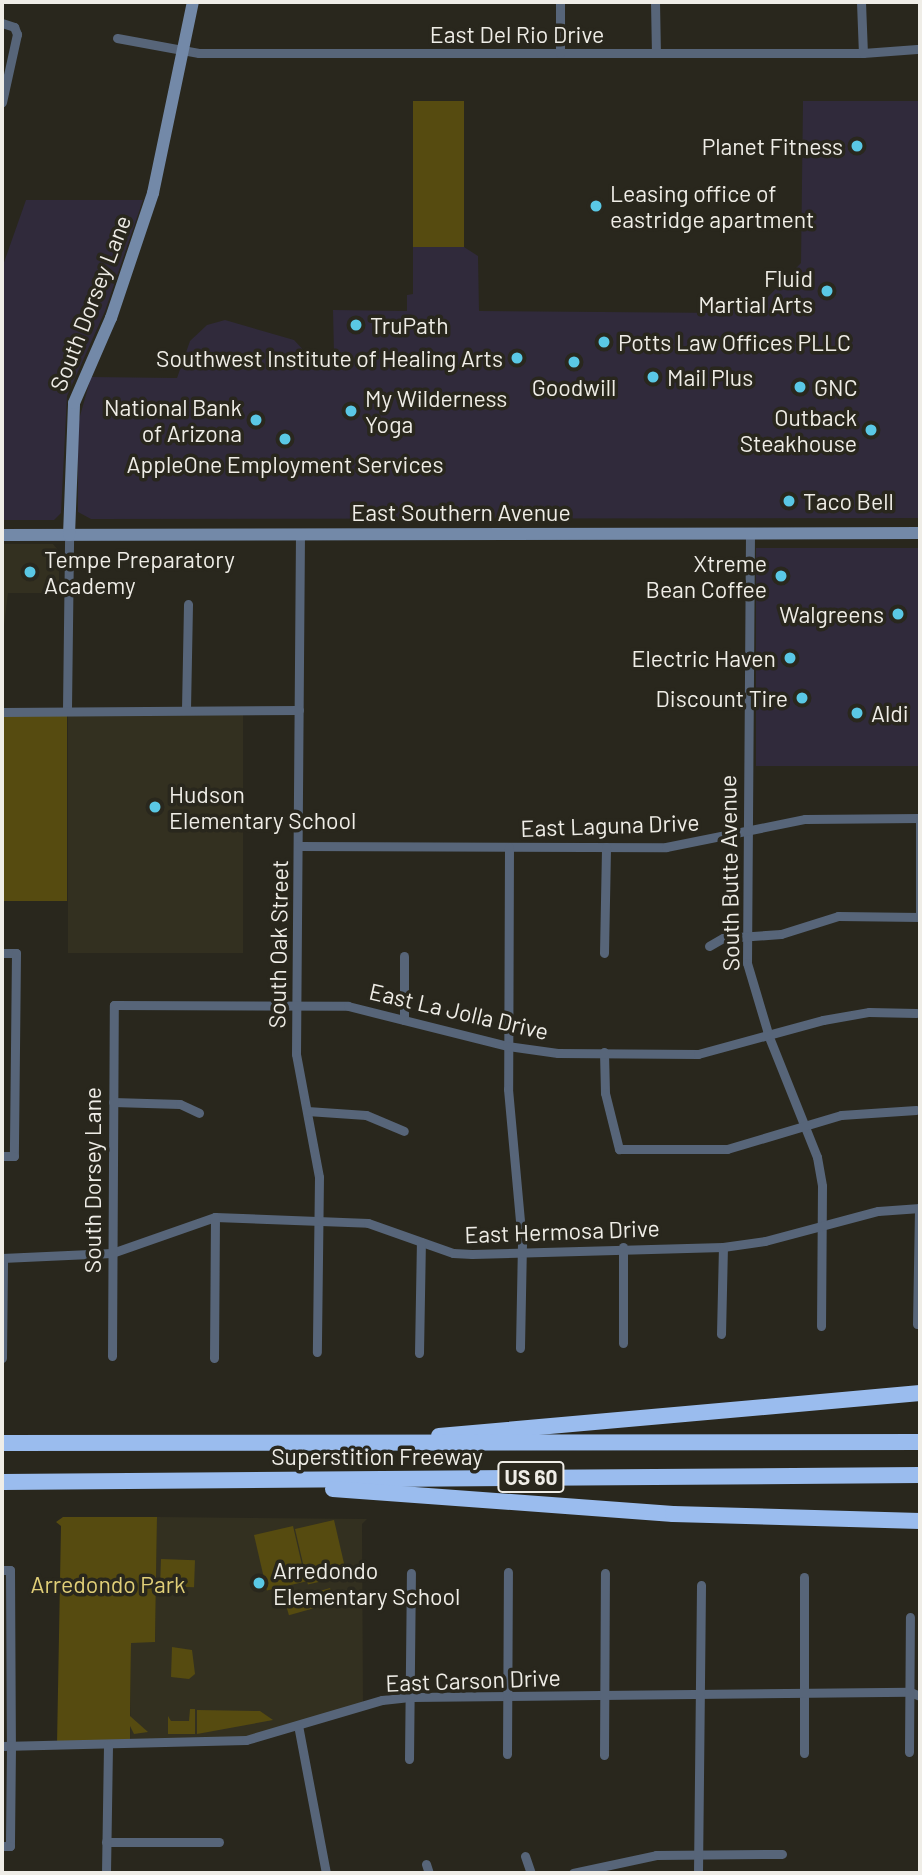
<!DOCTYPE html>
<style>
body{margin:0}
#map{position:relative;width:922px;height:1875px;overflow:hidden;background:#29271d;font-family:Barlow,sans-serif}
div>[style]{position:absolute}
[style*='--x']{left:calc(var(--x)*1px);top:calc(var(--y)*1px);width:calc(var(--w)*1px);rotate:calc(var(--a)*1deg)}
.commercial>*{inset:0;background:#302a3b;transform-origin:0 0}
.built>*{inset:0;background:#333020;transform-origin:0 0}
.green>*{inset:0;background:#564b10;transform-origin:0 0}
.street>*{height:9px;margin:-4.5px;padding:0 4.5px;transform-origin:4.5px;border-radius:4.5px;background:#576579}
.secondary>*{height:12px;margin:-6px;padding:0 6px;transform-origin:6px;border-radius:6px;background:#7389a8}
.highway>*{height:16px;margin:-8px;padding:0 8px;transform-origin:8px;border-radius:8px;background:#9abcee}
.dots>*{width:19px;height:19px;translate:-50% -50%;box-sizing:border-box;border:4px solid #29271d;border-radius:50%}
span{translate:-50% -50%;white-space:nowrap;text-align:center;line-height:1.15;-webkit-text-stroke:7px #29271d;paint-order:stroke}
.shield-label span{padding:2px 5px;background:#29271d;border:2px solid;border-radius:5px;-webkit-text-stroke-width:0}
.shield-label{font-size:21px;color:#efede7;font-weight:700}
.street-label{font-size:23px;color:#efede7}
.poi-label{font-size:23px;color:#efede7}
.right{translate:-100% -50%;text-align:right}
.left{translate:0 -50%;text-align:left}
.park-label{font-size:23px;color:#e1cf78}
.frame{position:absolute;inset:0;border:4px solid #efede7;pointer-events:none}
</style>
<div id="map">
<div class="commercial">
<i style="clip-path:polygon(803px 101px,920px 101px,920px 518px,91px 519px,78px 512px,78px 423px,91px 377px,177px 378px,190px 341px,207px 325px,225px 320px,294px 340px,308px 355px,334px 354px,333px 310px,407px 311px,407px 295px,413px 294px,413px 247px,464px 247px,478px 256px,479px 311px,726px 313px,733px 305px,760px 305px,801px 263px)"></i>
<i style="clip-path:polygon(26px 200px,143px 200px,105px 311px,67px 396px,61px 513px,54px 520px,2px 520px,2px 268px)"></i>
<i style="left:756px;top:548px;width:164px;height:218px"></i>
</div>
<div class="built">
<i style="clip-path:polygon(2px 544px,53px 544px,59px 551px,59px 593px,8px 593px,2px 642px)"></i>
<i style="left:68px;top:714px;width:175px;height:239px"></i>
<i style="clip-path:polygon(157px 1517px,367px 1519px,362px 1524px,363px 1706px,246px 1740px,130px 1744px,131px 1642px,155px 1642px)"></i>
</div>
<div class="green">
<i style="left:413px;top:101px;width:51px;height:146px"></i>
<i style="left:67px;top:709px;width:192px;height:65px;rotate:90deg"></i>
<i style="clip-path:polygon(63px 1517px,157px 1517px,155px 1642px,131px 1643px,130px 1716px,148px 1732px,134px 1734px,130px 1726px,130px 1744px,57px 1744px,61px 1526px,56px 1522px)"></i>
<i style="left:334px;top:1520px;width:57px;height:40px;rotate:77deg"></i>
<i style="left:293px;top:1526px;width:57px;height:40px;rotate:77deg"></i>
<i style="left:161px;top:1559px;width:34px;height:27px;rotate:2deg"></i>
<i style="left:330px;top:1588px;width:15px;height:47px;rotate:74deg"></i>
<i style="clip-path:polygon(172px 1647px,192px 1650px,195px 1674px,189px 1679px,171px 1677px)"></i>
<i style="clip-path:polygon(190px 1709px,195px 1709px,195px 1734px,168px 1734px,168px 1716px,171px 1721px,189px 1721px)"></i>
<i style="clip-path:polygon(197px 1710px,260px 1711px,273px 1720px,197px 1734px)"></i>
</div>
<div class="street">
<i style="--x:655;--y:2;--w:51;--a:88.9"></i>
<i style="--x:861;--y:2;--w:51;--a:87.8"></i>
<i style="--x:2;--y:23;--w:13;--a:18"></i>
<i style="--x:14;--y:27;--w:8;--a:67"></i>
<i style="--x:17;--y:34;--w:70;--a:102.4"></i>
<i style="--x:117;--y:38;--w:83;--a:10.4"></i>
<i style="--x:199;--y:53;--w:664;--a:0"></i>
<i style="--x:863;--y:53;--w:54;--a:-4.2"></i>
<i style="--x:560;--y:53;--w:51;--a:-90"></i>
<i style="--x:300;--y:533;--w:521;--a:90.44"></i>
<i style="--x:296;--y:1054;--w:125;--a:79.4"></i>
<i style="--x:319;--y:1177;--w:175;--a:90.7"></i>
<i style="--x:750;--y:533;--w:430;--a:90.4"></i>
<i style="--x:747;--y:963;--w:77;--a:73.4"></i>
<i style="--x:769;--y:1037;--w:129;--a:68.2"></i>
<i style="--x:817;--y:1157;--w:29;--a:80"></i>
<i style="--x:822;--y:1186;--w:140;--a:90.4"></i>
<i style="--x:67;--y:709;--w:174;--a:-89.3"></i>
<i style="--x:186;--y:709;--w:105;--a:-88.9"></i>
<i style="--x:2;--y:712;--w:297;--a:-0.4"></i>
<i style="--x:298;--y:846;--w:368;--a:0.2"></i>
<i style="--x:666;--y:847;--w:142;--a:-11.4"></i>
<i style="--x:805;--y:819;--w:115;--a:-0.5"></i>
<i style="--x:509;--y:847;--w:242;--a:90.2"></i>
<i style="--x:508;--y:1089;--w:155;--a:84.8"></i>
<i style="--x:522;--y:1243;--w:105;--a:91.1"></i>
<i style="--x:709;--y:946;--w:16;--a:-30"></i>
<i style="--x:723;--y:938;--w:58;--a:-3.9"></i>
<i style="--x:781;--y:934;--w:60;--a:-17.5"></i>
<i style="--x:838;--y:916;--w:82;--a:0.7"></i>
<i style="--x:920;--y:917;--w:99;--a:-90"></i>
<i style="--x:2;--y:953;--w:14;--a:0"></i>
<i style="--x:16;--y:953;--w:203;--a:90.6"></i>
<i style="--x:14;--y:1156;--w:12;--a:180"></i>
<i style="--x:604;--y:953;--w:106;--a:-88.9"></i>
<i style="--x:404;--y:1020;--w:64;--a:-90"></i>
<i style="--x:604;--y:1052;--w:41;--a:88.6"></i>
<i style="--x:605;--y:1093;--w:58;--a:76"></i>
<i style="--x:619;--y:1149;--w:108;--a:0"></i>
<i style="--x:727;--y:1149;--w:119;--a:-16.6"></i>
<i style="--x:841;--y:1115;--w:75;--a:-3.8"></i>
<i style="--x:113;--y:1102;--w:67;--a:1.7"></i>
<i style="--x:180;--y:1104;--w:21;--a:25"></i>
<i style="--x:307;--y:1111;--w:59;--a:3.9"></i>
<i style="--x:366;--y:1115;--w:41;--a:22.8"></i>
<i style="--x:2;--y:1258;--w:110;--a:-2.6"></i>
<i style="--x:112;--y:1253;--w:109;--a:-19.3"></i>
<i style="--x:215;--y:1217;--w:153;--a:2.2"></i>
<i style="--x:368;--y:1223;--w:90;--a:19.4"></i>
<i style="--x:453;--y:1253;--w:19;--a:3"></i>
<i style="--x:472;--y:1254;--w:251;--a:-1.6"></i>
<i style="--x:723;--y:1247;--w:42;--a:-8.1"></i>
<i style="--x:765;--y:1241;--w:117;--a:-14.9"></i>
<i style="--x:878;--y:1211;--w:42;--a:-4.1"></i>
<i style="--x:917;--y:1324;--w:116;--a:-89"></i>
<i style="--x:721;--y:1334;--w:87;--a:-88.7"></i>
<i style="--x:623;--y:1343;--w:96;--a:-90"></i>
<i style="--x:419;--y:1353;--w:111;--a:-89"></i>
<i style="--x:112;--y:1356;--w:351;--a:-89.7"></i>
<i style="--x:114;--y:1005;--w:234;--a:0.2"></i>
<i style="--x:348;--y:1006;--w:164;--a:14.1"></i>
<i style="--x:507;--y:1046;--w:51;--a:7.8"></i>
<i style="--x:558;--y:1053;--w:140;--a:0.4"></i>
<i style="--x:698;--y:1054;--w:130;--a:-15.2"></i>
<i style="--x:823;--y:1020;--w:47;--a:-9.9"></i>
<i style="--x:869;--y:1012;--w:47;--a:1.2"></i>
<i style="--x:2;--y:1358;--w:100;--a:-89.4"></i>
<i style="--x:214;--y:1358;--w:141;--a:-89.6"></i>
<i style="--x:2;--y:1570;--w:8;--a:0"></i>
<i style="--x:10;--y:1570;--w:176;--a:89.7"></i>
<i style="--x:11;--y:1746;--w:100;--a:90.6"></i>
<i style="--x:10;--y:1846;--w:8;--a:180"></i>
<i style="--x:804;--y:1577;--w:176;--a:90"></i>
<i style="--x:298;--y:1725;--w:151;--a:79.3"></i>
<i style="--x:2;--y:1746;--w:244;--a:-1.4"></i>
<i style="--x:246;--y:1740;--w:142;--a:-16.4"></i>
<i style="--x:382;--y:1700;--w:30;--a:-6"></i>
<i style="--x:412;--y:1697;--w:498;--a:-0.6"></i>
<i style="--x:910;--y:1692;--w:11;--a:22"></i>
<i style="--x:909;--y:1752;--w:135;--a:-89.6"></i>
<i style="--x:507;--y:1754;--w:182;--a:-89.7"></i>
<i style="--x:604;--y:1755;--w:182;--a:-89.7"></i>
<i style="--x:409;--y:1759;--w:186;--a:-89.4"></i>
<i style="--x:106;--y:1842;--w:113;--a:0"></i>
<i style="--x:525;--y:1856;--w:18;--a:71"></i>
<i style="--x:426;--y:1864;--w:9;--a:72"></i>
<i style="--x:106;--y:1873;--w:129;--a:-89.1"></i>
<i style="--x:573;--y:1873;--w:85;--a:-12.2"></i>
<i style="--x:656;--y:1855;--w:126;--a:-0.5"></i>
<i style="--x:698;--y:1873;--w:288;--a:-89.4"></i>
</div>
<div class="secondary">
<i style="--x:2;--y:535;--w:918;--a:-0.12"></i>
<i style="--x:69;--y:535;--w:132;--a:-87.8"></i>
<i style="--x:74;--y:403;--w:93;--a:-66.5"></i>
<i style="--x:111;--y:318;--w:132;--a:-71.4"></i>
<i style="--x:153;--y:193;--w:195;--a:-78.2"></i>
</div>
<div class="highway">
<i style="--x:439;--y:1436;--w:483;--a:-5.1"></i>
<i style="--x:2;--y:1443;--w:918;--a:-0.06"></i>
<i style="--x:2;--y:1482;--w:918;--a:-0.44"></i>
<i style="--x:333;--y:1489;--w:341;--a:4.2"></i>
<i style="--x:673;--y:1514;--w:247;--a:1.6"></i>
</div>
<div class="dots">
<i style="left:857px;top:146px;background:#5ac8e5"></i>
<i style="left:596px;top:206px;background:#5ac8e5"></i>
<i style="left:827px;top:291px;background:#5ac8e5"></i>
<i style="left:356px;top:325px;background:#5ac8e5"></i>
<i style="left:604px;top:342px;background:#5ac8e5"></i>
<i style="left:517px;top:358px;background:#5ac8e5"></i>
<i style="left:574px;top:362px;background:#5ac8e5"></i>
<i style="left:653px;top:377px;background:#5ac8e5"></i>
<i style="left:800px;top:387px;background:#5ac8e5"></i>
<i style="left:351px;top:411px;background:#5ac8e5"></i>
<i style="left:256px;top:420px;background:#5ac8e5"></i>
<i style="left:871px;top:430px;background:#5ac8e5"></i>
<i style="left:285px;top:439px;background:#5ac8e5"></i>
<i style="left:789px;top:501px;background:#5ac8e5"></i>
<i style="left:30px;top:572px;background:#5ac8e5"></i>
<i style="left:781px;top:576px;background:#5ac8e5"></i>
<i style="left:898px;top:614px;background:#5ac8e5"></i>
<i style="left:790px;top:658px;background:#5ac8e5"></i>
<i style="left:802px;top:698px;background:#5ac8e5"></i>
<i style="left:857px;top:713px;background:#5ac8e5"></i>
<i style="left:155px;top:807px;background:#5ac8e5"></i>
<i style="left:259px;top:1583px;background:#5ac8e5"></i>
</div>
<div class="shield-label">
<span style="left:531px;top:1477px">US 60</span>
</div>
<div class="street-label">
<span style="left:517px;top:34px">East Del Rio Drive</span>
<span style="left:90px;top:303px;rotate:-69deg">South Dorsey Lane</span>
<span style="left:461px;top:512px">East Southern Avenue</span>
<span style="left:610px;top:825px;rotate:-2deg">East Laguna Drive</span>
<span style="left:729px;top:873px;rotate:-91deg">South Butte Avenue</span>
<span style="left:278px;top:944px;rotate:-89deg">South Oak Street</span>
<span style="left:459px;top:1011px;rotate:13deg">East La Jolla Drive</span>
<span style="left:92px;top:1180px;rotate:-90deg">South Dorsey Lane</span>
<span style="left:562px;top:1231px;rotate:-2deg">East Hermosa Drive</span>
<span style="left:377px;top:1456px">Superstition Freeway</span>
<span style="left:473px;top:1680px;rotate:-2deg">East Carson Drive</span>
</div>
<div class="poi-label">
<span class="right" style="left:843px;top:146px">Planet Fitness</span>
<span class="left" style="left:610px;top:206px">Leasing office of<br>eastridge apartment</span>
<span class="right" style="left:813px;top:291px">Fluid<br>Martial Arts</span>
<span class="left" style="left:370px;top:325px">TruPath</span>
<span class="left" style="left:618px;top:342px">Potts Law Offices PLLC</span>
<span class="right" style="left:503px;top:358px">Southwest Institute of Healing Arts</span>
<span class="left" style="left:667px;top:377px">Mail Plus</span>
<span style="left:574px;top:387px">Goodwill</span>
<span class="left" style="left:814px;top:387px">GNC</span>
<span class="left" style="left:365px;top:411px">My Wilderness<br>Yoga</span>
<span class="right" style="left:242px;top:420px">National Bank<br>of Arizona</span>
<span class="right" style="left:857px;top:430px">Outback<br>Steakhouse</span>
<span style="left:285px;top:464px">AppleOne Employment Services</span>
<span class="left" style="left:803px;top:501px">Taco Bell</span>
<span class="left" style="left:44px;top:572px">Tempe Preparatory<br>Academy</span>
<span class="right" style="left:767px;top:576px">Xtreme<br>Bean Coffee</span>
<span class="right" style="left:884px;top:614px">Walgreens</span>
<span class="right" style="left:776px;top:658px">Electric Haven</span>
<span class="right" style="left:788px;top:698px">Discount Tire</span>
<span class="left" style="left:871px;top:713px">Aldi</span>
<span class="left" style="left:169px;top:807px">Hudson<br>Elementary School</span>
<span class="left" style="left:273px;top:1583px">Arredondo<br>Elementary School</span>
</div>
<div class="park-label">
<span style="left:108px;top:1584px">Arredondo Park</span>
</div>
<div class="frame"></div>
</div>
